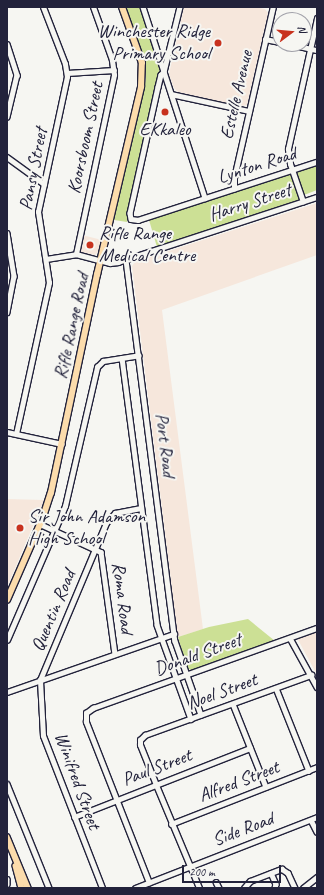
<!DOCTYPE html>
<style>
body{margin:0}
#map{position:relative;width:324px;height:895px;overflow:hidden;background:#f6f6f2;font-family:Caveat,sans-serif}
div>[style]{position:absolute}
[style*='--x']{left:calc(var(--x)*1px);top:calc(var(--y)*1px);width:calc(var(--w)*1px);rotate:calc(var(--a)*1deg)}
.built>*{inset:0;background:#f6e7dc}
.green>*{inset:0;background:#cce095}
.roads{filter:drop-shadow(1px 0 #22223b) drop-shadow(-1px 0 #22223b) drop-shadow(0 1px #22223b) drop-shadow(0 -1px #22223b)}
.minor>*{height:4.5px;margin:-2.25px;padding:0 2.25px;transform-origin:2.25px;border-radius:2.25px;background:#f6f6f2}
.major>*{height:5.5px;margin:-2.75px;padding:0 2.75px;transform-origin:2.75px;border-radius:2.75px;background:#fcdcac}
.dots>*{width:11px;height:11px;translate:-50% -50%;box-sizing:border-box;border:2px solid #f6f6f2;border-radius:50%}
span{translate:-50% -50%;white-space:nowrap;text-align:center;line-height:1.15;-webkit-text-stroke:4px #f6f6f2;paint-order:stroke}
.poi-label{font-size:19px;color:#22223b}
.right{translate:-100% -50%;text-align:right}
.left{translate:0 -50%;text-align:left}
.street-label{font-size:19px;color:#22223b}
.frame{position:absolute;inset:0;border:8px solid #22223b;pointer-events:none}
.north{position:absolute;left:272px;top:12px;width:40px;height:40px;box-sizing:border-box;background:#f6f6f2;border:1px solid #a1a1a9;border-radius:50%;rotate:74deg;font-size:11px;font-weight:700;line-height:16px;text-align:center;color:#22223b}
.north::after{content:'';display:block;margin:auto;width:14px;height:18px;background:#c8321e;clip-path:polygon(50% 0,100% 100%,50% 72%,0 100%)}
.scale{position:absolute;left:182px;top:865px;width:99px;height:18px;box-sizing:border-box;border:2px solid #22223b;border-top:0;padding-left:5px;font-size:12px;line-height:14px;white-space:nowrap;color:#22223b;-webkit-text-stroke:3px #f6f6f2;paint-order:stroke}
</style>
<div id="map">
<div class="built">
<i style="clip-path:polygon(184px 7px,255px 7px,265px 9px,268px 13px,247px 105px,241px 106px,178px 92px,174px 88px,169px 74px)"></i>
<i style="clip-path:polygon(317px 203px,317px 255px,162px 310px,203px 629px,178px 637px,132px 266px,135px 262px)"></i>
<i style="clip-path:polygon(82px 235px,102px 240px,99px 251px,95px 255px,81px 252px,79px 249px)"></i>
<i style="clip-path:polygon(7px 499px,44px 500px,7px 587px)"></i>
<i style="clip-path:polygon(317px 627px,317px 675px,296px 636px)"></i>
</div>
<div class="green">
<i style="clip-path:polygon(125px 7px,141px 7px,160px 64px,159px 79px,127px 222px,114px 220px,146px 79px,146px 66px)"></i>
<i style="clip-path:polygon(317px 164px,317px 190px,304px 195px,297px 173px,303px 169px)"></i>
<i style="clip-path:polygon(287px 174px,293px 176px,300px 198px,297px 202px,157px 247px,149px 220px)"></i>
<i style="clip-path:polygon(248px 619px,275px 641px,193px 671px,187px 668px,178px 637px,209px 627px)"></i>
</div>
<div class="roads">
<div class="minor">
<i style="--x:143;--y:7;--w:201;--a:72"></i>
<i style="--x:180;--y:7;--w:67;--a:103.8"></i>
<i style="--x:164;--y:72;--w:4;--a:135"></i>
<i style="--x:161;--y:75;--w:12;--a:104"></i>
<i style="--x:158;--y:87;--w:129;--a:102.5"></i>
<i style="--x:130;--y:213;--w:6;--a:81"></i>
<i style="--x:131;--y:219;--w:7;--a:8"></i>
<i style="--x:138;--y:220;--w:188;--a:-18"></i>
<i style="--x:265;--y:39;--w:15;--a:11"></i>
<i style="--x:7;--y:44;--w:33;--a:72"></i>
<i style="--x:17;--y:75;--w:43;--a:103.4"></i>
<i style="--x:290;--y:44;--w:28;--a:13"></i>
<i style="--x:67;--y:73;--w:47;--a:-3.7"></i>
<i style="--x:171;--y:94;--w:80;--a:12.3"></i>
<i style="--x:7;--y:157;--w:46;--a:36.1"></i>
<i style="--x:234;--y:189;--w:11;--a:-90"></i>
<i style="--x:234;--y:178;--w:175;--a:-77.2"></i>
<i style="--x:303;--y:202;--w:40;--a:-108.9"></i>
<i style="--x:290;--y:164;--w:15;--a:-98"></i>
<i style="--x:288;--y:149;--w:134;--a:-77.5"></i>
<i style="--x:7;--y:233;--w:44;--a:80.8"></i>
<i style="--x:14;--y:276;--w:37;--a:101"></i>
<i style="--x:76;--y:254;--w:183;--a:-78"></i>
<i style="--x:114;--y:75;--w:15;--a:-98"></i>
<i style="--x:112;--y:60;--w:56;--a:-109.7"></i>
<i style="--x:46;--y:259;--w:30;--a:-9"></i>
<i style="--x:76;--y:254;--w:35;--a:15"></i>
<i style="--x:110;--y:263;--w:8;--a:-7"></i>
<i style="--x:118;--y:262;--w:209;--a:-18.1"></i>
<i style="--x:126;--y:260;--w:384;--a:82.7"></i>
<i style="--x:175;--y:641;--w:78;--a:70.6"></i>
<i style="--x:122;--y:358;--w:269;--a:82.5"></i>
<i style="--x:157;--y:625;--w:100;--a:70.1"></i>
<i style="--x:7;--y:432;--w:56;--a:12.3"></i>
<i style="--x:16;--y:434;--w:155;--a:-77.7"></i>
<i style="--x:49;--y:283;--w:72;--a:-98.8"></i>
<i style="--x:38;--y:212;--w:138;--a:-77.9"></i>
<i style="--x:67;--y:77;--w:13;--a:-99"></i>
<i style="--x:65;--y:64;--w:61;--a:-111.1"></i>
<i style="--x:40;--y:524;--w:67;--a:24.7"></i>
<i style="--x:101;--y:552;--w:103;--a:82.2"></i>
<i style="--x:290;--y:638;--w:56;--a:61.1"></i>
<i style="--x:7;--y:640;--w:146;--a:-66.6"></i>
<i style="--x:65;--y:506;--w:143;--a:-77"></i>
<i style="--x:97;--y:367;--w:8;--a:-45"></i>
<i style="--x:103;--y:361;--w:36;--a:-9"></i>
<i style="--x:276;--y:688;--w:89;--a:68.3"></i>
<i style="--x:7;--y:692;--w:177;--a:-19.2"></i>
<i style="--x:233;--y:704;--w:89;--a:68.3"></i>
<i style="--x:7;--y:784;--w:112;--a:68"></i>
<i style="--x:74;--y:817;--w:189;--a:-21.4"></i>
<i style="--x:311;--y:820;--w:13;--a:63"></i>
<i style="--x:171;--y:824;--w:157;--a:-21.3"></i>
<i style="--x:271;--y:873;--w:12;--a:66"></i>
<i style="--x:276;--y:884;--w:4;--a:104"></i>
<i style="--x:7;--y:879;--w:5;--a:90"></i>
<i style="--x:216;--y:882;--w:7;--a:63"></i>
<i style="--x:149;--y:883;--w:173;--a:-111.4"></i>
<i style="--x:86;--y:722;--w:9;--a:-90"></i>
<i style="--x:86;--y:713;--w:9;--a:-36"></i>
<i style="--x:93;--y:708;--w:238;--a:-19.7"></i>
<i style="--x:102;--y:888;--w:163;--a:-111.2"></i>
<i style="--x:43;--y:736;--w:56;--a:-93.1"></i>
<i style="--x:40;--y:680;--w:170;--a:-67.2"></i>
<i style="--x:106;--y:523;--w:13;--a:-48"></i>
<i style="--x:115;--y:513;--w:26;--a:-11"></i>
<i style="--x:135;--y:888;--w:195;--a:-21.3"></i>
<i style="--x:199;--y:888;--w:112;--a:-112.7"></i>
<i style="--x:156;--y:785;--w:43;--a:-111.8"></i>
<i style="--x:140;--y:745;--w:5;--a:-90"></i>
<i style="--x:140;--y:740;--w:7;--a:-45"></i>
<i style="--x:145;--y:735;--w:177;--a:-19.9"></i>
<i style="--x:244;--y:888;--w:9;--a:-49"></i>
<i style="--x:250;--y:881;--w:34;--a:-21"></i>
<i style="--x:282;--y:869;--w:7;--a:34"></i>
<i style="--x:288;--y:873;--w:17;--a:65"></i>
<i style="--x:303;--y:888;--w:18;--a:-38"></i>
</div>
<div class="major">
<i style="--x:7;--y:600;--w:87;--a:-66.4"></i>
<i style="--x:42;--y:520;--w:28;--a:-72"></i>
<i style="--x:51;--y:493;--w:223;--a:-78.1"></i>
<i style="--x:97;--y:275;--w:193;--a:-76.8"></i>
<i style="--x:141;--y:87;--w:24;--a:-88"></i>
<i style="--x:142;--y:63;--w:59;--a:-109.7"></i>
<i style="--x:7;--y:837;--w:55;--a:67.6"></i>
<i style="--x:16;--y:866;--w:23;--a:75"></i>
</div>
</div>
<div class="dots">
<i style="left:218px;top:43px;background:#c8321e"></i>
<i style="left:165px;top:112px;background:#c8321e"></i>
<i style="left:90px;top:245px;background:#c8321e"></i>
<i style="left:20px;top:528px;background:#c8321e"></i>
</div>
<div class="poi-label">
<span class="right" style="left:210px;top:43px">Winchester Ridge<br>Primary School</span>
<span style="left:165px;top:130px">EKkaleo</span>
<span class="left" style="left:99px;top:245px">Rifle Range<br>Medical Centre</span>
<span class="left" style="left:28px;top:528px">Sir John Adamson<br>High School</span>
</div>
<div class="street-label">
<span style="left:237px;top:95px;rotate:-77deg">Estelle Avenue</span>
<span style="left:86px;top:138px;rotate:-78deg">Koorsboom Street</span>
<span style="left:257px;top:166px;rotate:-18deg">Lynton Road</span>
<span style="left:34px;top:169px;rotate:-79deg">Pansy Street</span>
<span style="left:250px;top:203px;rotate:-18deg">Harry Street</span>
<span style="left:72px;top:326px;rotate:-78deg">Rifle Range Road</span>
<span style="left:165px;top:445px;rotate:83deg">Port Road</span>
<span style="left:122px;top:598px;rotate:83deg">Roma Road</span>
<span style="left:54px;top:611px;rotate:-67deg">Quentin Road</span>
<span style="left:198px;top:655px;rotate:-20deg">Donald Street</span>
<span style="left:222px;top:692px;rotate:-20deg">Noel Street</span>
<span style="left:157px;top:768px;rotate:-21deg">Paul Street</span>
<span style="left:77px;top:781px;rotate:70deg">Winifred Street</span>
<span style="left:239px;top:782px;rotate:-21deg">Alfred Street</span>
<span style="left:243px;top:830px;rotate:-21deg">Side Road</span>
</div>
<div class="frame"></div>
<div class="north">N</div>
<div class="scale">200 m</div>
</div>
